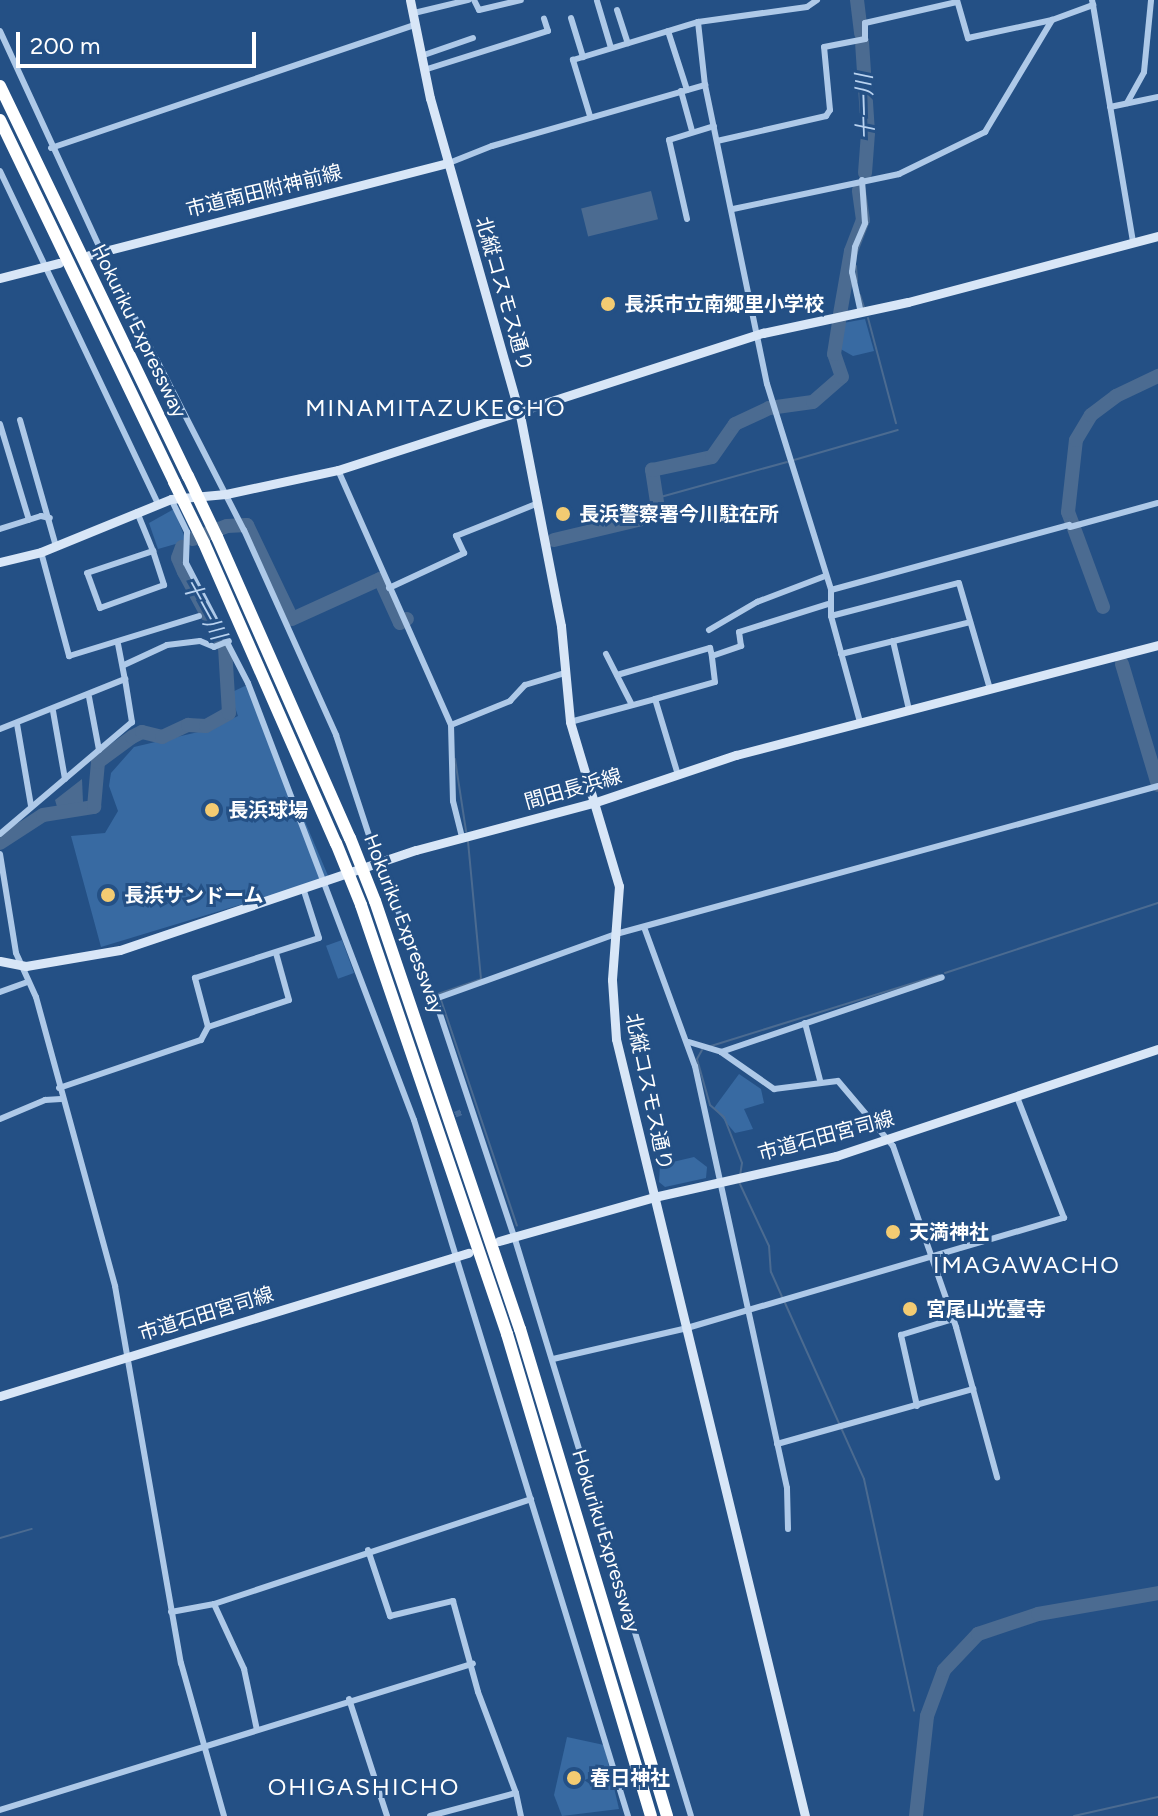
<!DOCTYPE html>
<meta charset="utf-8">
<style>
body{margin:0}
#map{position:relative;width:1158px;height:1816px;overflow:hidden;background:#245085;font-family:Figtree,"Noto Sans JP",sans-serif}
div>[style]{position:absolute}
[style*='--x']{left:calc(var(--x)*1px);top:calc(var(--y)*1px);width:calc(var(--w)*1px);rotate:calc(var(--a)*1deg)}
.green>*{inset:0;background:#386aa2;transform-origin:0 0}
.water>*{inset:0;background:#4b6b91;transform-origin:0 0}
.stream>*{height:2px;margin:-1px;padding:0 1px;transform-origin:1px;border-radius:1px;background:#4b6b91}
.river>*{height:14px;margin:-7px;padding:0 7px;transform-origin:7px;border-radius:7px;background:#4b6b91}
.street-tunnel>*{height:6px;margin-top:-3px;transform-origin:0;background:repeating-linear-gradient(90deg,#456a97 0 6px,transparent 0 9px)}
.street>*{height:6px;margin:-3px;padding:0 3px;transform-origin:3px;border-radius:3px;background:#aec9e8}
.secondary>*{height:9px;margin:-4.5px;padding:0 4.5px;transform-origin:4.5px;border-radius:4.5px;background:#d8e6f7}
.highway>*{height:12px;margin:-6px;padding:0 6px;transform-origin:6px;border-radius:6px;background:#fff}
.highway-bridge>*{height:12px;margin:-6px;padding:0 6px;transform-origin:6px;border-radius:6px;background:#fff}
.dots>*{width:22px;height:22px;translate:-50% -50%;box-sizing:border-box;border:4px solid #245085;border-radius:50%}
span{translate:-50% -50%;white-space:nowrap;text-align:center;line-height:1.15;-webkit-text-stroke:6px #245085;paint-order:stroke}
.street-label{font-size:20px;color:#fff}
.poi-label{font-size:20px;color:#fff;font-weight:700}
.left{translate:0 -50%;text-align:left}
.water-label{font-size:22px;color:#bad3f0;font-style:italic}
.quarter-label{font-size:24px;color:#fff;letter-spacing:2px}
.scale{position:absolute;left:16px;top:32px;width:240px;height:36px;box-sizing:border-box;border:4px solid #fff;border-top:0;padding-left:10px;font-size:24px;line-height:28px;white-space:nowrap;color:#fff;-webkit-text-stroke:6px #245085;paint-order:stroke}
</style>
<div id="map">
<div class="green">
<i style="clip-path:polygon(865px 319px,874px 351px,853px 356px,837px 347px,843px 323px)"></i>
<i style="clip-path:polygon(174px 509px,186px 541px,158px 549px,149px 523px)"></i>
<i style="clip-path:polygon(247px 685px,329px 878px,101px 947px,71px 836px,105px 833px,118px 811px,109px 786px,111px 773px,134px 747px,211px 729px,238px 716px,230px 693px)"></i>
<i style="left:342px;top:940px;width:35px;height:17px;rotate:70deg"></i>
<i style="clip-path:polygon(739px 1074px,761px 1089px,764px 1103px,744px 1109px,753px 1129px,735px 1133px,714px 1108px)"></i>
<i style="clip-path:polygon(694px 1157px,707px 1167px,706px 1178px,665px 1187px,659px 1182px,660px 1165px)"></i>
<i style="clip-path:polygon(567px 1737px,604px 1745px,619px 1809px,562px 1816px,554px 1795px)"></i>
</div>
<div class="water">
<i style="left:651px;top:191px;width:29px;height:72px;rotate:76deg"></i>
<i style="clip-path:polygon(82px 779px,83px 802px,58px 810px,55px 800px)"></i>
</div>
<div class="stream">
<i style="--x:856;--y:266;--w:15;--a:86"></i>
<i style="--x:860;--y:295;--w:13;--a:72"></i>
<i style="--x:868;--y:318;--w:109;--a:75.1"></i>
<i style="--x:794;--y:460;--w:108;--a:-16.1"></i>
<i style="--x:657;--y:498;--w:135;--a:-15.5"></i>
<i style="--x:455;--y:759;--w:73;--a:81.3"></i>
<i style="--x:945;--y:973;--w:224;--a:-18.2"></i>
<i style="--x:438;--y:994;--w:46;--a:-19.2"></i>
<i style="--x:481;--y:979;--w:139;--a:-95.4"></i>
<i style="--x:441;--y:1000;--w:238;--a:71.4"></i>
<i style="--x:711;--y:1046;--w:239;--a:-17.3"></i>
<i style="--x:702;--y:1050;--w:10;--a:119"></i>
<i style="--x:697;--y:1059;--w:48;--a:74.2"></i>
<i style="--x:710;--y:1105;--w:18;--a:41"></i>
<i style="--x:724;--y:1117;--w:49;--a:68.6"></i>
<i style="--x:742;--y:1163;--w:12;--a:99"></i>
<i style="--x:739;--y:1182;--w:71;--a:64.9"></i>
<i style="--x:769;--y:1246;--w:26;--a:86"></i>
<i style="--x:771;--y:1272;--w:27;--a:66"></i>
<i style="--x:785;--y:1303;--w:193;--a:65.8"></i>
<i style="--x:864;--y:1479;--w:237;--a:77.8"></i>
<i style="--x:0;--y:1538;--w:33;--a:-16"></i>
<i style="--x:923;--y:1715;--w:4;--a:14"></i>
<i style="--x:1074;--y:1816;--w:86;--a:-12.7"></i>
</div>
<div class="river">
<i style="--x:857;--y:0;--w:34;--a:83"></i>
<i style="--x:862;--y:42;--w:91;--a:86.2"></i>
<i style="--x:868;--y:133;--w:40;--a:94.3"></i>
<i style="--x:840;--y:314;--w:64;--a:-80.1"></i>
<i style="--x:851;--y:251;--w:33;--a:-69"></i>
<i style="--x:863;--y:220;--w:30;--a:-98"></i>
<i style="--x:193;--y:539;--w:36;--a:-21"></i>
<i style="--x:227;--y:526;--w:20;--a:-3"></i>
<i style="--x:247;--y:525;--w:104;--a:64.4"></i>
<i style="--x:292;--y:619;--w:97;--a:-24.4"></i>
<i style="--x:380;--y:579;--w:48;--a:65.6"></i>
<i style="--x:400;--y:623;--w:8;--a:-30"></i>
<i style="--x:554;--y:540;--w:108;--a:-13.4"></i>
<i style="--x:659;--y:515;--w:46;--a:-98.8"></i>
<i style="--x:652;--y:470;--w:61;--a:-12.2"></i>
<i style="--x:712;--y:457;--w:40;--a:-55.1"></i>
<i style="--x:735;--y:424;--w:38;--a:-25"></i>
<i style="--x:769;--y:408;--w:44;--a:-7.8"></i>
<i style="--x:813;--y:402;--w:38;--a:-41"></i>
<i style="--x:842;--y:377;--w:24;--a:-109"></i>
<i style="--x:834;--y:354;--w:32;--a:-81"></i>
<i style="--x:1103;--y:607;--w:101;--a:-110.2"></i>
<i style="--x:1068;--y:512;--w:72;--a:-83.7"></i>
<i style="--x:1076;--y:440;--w:29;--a:-59"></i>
<i style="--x:1091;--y:415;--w:31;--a:-37"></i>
<i style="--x:1116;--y:396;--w:47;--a:-25.5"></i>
<i style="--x:1122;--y:664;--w:126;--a:73.4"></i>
<i style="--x:0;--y:843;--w:51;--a:-33.1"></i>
<i style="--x:43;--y:815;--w:52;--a:-8.9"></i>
<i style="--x:94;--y:807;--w:45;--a:-84.9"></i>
<i style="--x:98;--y:762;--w:42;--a:-36.3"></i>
<i style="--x:132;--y:737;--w:11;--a:-27"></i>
<i style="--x:142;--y:732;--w:21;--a:14"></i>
<i style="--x:162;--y:737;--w:29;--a:-25"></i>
<i style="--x:188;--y:725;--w:18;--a:3"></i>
<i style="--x:206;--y:726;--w:26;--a:-29"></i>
<i style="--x:229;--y:713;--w:65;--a:-93.5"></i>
<i style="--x:225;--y:648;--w:86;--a:-118.3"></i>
<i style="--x:184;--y:572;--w:15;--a:-113"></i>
<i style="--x:178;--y:558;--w:12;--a:-70"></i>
<i style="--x:927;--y:1716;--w:49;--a:-69.7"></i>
<i style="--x:944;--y:1670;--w:50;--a:-46.6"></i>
<i style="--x:978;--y:1634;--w:63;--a:-18.4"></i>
<i style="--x:1038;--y:1614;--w:122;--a:-9.9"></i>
<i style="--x:916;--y:1816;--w:101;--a:-83.7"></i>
</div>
<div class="street-tunnel">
<i style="--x:447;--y:1118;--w:16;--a:-22"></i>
</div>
<div class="street">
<i style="--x:474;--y:0;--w:11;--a:63"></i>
<i style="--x:479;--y:10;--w:43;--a:-13.4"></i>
<i style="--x:817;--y:0;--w:12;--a:145"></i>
<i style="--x:807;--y:7;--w:110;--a:172.2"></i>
<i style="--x:698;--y:22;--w:63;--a:83.7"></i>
<i style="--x:705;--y:85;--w:305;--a:78.3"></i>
<i style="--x:767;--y:384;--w:216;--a:72.7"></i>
<i style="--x:831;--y:590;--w:26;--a:90"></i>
<i style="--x:831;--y:616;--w:132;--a:-14.5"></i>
<i style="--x:959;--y:583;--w:110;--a:73.7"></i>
<i style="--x:957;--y:0;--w:40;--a:74"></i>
<i style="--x:968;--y:38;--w:86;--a:-12.1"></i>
<i style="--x:1052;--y:20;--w:44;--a:-20.1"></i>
<i style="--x:1093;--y:5;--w:5;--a:-101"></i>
<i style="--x:597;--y:1;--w:49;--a:73.4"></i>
<i style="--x:1093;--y:5;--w:240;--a:80.4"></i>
<i style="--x:617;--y:10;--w:35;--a:72"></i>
<i style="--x:414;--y:13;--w:56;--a:-13.5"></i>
<i style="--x:571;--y:18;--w:41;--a:72.9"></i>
<i style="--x:0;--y:31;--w:242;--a:65.3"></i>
<i style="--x:101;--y:251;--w:314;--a:62.9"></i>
<i style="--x:244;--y:530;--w:225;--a:65.8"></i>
<i style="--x:336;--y:735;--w:135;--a:71.8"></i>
<i style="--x:378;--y:863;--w:147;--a:67.3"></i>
<i style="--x:435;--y:999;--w:250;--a:71.6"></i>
<i style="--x:514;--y:1236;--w:606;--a:73.03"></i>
<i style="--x:668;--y:31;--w:62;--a:72.1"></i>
<i style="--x:421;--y:56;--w:55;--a:-19.1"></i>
<i style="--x:424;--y:70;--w:130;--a:-17.5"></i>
<i style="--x:548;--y:31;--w:13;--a:-108"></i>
<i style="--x:681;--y:91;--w:41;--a:74.6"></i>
<i style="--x:1127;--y:103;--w:35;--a:-61"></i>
<i style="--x:1144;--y:72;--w:72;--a:-84.4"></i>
<i style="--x:1110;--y:107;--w:49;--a:-11.8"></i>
<i style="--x:590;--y:116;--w:59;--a:-106.9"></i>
<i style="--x:573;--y:60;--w:131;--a:-16.9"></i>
<i style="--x:717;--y:141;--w:112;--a:-12.9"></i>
<i style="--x:826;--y:116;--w:7;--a:-56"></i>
<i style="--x:830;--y:110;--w:63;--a:-95.4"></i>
<i style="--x:824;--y:47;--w:42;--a:-11"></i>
<i style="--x:865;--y:39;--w:16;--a:-90"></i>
<i style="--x:865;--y:23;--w:94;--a:-12.9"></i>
<i style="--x:51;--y:148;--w:384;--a:-18.7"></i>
<i style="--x:449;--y:163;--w:46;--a:-21.6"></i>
<i style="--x:492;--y:146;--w:222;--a:-16"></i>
<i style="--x:0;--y:171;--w:368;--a:64.6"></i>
<i style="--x:733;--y:209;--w:170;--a:-11.9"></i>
<i style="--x:899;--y:174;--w:96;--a:-26"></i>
<i style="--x:985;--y:132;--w:131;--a:-59.1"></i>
<i style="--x:687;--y:219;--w:81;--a:-102.8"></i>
<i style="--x:669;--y:140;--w:47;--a:-17.3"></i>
<i style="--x:861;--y:313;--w:42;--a:-102.4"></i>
<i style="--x:852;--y:272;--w:25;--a:-83"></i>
<i style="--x:855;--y:247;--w:26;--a:-67"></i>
<i style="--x:865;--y:223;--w:43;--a:-94"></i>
<i style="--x:20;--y:420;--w:131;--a:74.1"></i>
<i style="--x:0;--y:424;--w:100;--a:73.2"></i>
<i style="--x:338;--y:470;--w:279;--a:66.1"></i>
<i style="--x:451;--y:725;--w:76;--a:88.5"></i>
<i style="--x:453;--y:801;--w:38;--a:76"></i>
<i style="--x:171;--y:499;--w:37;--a:64"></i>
<i style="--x:187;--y:532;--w:31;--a:92"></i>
<i style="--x:186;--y:563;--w:135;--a:62.7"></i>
<i style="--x:248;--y:683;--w:467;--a:69.2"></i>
<i style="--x:414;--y:1120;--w:728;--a:72.91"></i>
<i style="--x:137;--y:512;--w:42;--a:67.7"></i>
<i style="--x:153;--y:551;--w:36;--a:72"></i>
<i style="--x:164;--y:585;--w:68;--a:160.2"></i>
<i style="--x:100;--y:608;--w:37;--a:-110"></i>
<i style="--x:87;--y:573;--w:70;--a:-18.4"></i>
<i style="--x:1070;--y:527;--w:91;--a:-15.3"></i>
<i style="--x:0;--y:529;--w:43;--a:-17.6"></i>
<i style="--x:41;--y:516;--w:9;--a:13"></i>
<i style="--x:41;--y:552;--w:108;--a:74.9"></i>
<i style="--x:69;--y:656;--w:136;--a:-17.1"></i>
<i style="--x:389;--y:588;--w:83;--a:-25"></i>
<i style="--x:464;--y:553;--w:19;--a:-115"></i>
<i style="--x:456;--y:536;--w:86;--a:-21.8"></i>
<i style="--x:831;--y:590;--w:247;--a:-15.3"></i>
<i style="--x:831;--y:616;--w:110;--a:74.7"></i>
<i style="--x:709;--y:630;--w:56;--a:-30.3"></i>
<i style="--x:757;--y:602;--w:73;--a:-20.9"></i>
<i style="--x:893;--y:641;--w:71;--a:76.9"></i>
<i style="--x:118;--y:644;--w:36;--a:79"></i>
<i style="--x:606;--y:654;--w:57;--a:63"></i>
<i style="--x:841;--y:654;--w:133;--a:-13.9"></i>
<i style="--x:124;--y:665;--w:47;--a:-24.9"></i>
<i style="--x:167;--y:645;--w:33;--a:-7"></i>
<i style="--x:200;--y:641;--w:15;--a:23"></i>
<i style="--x:214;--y:647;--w:16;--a:-22"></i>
<i style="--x:617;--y:675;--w:97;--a:-16.2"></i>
<i style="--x:710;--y:648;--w:8;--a:76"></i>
<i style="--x:89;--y:697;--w:54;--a:79.3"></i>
<i style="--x:53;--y:711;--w:69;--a:80"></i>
<i style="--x:570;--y:722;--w:88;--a:-15.1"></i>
<i style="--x:17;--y:724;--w:83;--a:80.3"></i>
<i style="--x:451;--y:725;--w:64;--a:-22.1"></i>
<i style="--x:510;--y:701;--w:22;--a:-47"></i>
<i style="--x:525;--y:685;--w:42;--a:-16.7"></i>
<i style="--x:0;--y:729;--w:135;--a:-21.8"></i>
<i style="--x:125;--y:679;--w:44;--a:80.8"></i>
<i style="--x:132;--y:722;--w:173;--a:139.7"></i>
<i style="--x:678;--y:775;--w:79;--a:-106.8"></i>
<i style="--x:655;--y:699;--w:62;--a:-15.8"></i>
<i style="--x:715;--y:682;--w:26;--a:-97"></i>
<i style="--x:712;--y:656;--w:31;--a:-19"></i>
<i style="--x:741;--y:646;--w:14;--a:-98"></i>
<i style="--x:739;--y:632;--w:93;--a:-17.5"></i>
<i style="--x:0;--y:854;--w:100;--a:80.8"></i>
<i style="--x:16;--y:953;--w:48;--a:65.6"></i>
<i style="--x:36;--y:997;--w:300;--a:74.7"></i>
<i style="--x:115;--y:1286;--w:383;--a:80.1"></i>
<i style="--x:181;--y:1663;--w:159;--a:74.3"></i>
<i style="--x:644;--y:927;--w:148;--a:69.9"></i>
<i style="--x:695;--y:1066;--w:432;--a:77.7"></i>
<i style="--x:787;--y:1488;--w:41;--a:88.6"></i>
<i style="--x:0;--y:992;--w:30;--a:-20"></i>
<i style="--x:435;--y:999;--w:192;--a:-19.8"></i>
<i style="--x:616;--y:934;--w:562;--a:-15.27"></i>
<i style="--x:805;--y:1023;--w:59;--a:75.3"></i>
<i style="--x:208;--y:1027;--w:51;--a:-104.9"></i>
<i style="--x:195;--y:978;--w:130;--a:-17.9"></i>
<i style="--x:319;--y:938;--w:49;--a:-107.7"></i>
<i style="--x:689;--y:1042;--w:34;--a:17"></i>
<i style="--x:721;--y:1052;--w:65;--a:34.9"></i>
<i style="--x:774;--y:1089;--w:64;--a:-7.1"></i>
<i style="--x:838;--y:1081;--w:85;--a:49.8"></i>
<i style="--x:893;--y:1146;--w:192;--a:70.8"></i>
<i style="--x:956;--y:1327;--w:156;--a:74.7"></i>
<i style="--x:721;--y:1052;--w:233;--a:-18.7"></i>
<i style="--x:59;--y:1088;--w:150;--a:-18.7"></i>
<i style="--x:201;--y:1040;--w:15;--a:-62"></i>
<i style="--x:208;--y:1027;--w:85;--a:-18.4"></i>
<i style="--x:289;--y:1000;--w:49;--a:-105.5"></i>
<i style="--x:0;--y:1119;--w:49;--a:-22.9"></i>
<i style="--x:45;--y:1100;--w:16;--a:-4"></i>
<i style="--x:553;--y:1359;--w:138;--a:-13"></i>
<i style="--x:687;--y:1328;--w:393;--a:-16.3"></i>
<i style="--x:1064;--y:1218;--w:130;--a:-111.2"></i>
<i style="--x:917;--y:1406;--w:73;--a:-102.7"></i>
<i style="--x:901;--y:1335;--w:54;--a:-17.1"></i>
<i style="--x:777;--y:1444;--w:204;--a:-15.7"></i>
<i style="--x:368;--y:1550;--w:70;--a:71.6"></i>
<i style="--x:390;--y:1616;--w:65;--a:-13.4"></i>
<i style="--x:453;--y:1601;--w:94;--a:74.6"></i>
<i style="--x:478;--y:1692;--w:108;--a:69.4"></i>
<i style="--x:214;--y:1604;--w:72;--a:65.2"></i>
<i style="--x:244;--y:1669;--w:62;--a:78"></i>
<i style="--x:171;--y:1612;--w:44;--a:-10.5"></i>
<i style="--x:214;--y:1604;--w:334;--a:-18.3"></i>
<i style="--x:349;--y:1699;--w:123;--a:72"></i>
<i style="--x:0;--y:1810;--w:495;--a:-17.2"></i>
<i style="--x:430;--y:1816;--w:89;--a:-15"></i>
<i style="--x:516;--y:1793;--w:24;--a:78"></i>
</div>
<div class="secondary">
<i style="--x:410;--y:0;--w:100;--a:78.5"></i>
<i style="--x:430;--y:98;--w:330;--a:74.2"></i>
<i style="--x:520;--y:415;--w:215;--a:79"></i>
<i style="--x:561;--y:626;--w:96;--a:84.6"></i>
<i style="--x:570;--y:722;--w:171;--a:73.4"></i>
<i style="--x:619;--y:886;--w:94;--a:94.3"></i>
<i style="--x:612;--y:980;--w:59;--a:86.1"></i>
<i style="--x:616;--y:1039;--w:800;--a:76.33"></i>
<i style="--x:89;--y:255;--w:371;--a:-14.4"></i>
<i style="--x:0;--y:278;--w:61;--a:-14.3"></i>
<i style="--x:0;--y:562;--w:42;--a:-13.7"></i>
<i style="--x:41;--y:552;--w:140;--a:-22.2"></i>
<i style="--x:171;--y:499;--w:55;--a:-5.2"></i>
<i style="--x:226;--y:494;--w:115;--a:-12.1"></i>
<i style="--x:338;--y:470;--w:447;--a:-17.9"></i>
<i style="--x:763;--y:333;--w:148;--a:-12.1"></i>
<i style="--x:908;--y:302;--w:259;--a:-14.8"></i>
<i style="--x:0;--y:961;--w:26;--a:11"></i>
<i style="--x:26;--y:966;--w:95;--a:-9.7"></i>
<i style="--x:120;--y:950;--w:312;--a:-18.7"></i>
<i style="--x:416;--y:850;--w:186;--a:-14.9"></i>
<i style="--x:596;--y:802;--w:148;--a:-18.6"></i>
<i style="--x:736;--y:755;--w:436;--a:-14.6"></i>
<i style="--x:499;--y:1241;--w:161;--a:-15.8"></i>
<i style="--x:654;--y:1197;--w:187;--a:-12.7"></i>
<i style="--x:836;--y:1156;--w:339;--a:-18.4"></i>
<i style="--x:0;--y:1396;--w:490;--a:-17"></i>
</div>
<div class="highway">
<i style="--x:0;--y:86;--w:433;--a:64.3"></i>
<i style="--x:0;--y:120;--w:402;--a:64.3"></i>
<i style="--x:217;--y:537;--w:329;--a:66.2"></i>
<i style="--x:204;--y:543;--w:328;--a:66.3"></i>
<i style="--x:375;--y:901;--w:452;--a:71.3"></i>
<i style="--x:520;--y:1329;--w:509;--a:73.2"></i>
<i style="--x:361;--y:905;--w:453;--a:71.2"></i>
<i style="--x:507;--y:1334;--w:503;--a:73.37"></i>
</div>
<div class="highway-bridge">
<i style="--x:188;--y:476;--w:68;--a:64.6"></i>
<i style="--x:174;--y:482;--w:68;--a:63.8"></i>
<i style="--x:350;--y:838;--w:68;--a:68.4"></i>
<i style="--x:336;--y:843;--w:67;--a:68"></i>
</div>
<div class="dots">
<i style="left:608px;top:304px;background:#f3cb72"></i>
<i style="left:563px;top:514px;background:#f3cb72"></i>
<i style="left:212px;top:810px;background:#f3cb72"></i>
<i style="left:108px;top:895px;background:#f3cb72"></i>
<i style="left:893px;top:1232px;background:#f3cb72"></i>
<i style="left:910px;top:1309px;background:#f3cb72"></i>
<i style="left:574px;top:1778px;background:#f3cb72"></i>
</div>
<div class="street-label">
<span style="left:264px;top:191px;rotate:-14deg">市道南田附神前線</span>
<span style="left:504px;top:294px;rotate:74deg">北縦コスモス通り</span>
<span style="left:139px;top:331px;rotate:64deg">Hokuriku Expressway</span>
<span style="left:573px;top:789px;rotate:-16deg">間田長浜線</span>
<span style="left:404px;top:924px;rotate:69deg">Hokuriku Expressway</span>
<span style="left:649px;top:1092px;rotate:78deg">北縦コスモス通り</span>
<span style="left:826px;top:1136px;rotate:-15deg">市道石田宮司線</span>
<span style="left:206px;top:1314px;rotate:-17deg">市道石田宮司線</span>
<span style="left:606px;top:1541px;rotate:73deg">Hokuriku Expressway</span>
</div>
<div class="poi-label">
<span class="left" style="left:624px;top:304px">長浜市立南郷里小学校</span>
<span class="left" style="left:579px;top:514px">長浜警察署今川駐在所</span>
<span class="left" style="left:228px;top:810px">長浜球場</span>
<span class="left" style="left:124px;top:895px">長浜サンドーム</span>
<span class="left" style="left:909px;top:1232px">天満神社</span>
<span class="left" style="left:926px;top:1309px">宮尾山光臺寺</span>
<span class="left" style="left:590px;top:1778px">春日神社</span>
</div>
<div class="water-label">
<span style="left:865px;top:107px;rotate:-92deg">十一川</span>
<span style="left:204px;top:609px;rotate:61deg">十一川</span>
</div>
<div class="quarter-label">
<span style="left:436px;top:408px">MINAMITAZUKECHO</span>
<span style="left:1027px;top:1265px">IMAGAWACHO</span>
<span style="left:364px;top:1787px">OHIGASHICHO</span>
</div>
<div class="scale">200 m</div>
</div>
